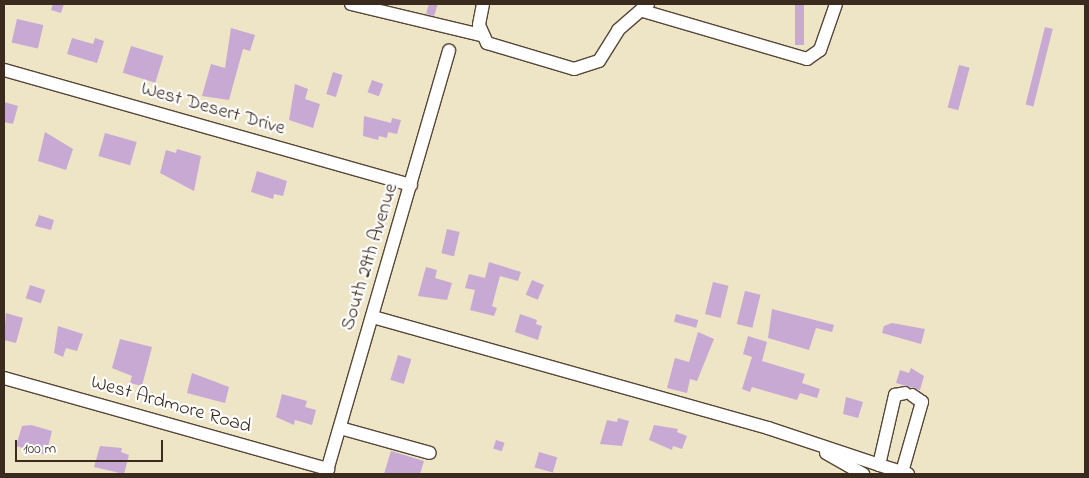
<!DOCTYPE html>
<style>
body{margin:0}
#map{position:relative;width:1089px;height:478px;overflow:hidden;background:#eee4c6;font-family:"Indie Flower",sans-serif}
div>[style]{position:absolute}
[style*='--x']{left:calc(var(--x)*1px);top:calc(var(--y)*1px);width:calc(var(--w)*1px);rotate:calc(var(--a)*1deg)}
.building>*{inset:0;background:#c8a9d4;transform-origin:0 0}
.roads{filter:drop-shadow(1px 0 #564637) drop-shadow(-1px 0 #564637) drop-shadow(0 1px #564637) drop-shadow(0 -1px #564637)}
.minor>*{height:12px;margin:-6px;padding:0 6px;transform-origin:6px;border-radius:6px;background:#fff}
span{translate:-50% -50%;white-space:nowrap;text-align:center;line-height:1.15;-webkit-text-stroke:4.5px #fff;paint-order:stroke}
.street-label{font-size:20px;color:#3b2a1e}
.frame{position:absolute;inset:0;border:5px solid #3b2a1e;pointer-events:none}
.scale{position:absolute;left:15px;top:440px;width:148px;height:22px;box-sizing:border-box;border:2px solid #3b2a1e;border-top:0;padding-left:6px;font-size:15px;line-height:18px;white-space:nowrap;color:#3b2a1e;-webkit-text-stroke:4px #fff;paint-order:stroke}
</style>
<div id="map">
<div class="building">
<i style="clip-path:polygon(53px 4px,64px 4px,61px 13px,51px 10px)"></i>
<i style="clip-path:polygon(429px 4px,438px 4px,434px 16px,426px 14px)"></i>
<i style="left:795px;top:4px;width:9px;height:41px"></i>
<i style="left:17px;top:19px;width:27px;height:24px;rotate:13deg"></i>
<i style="left:1045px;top:27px;width:8px;height:80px;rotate:14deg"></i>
<i style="clip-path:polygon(231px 28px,255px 35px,250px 51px,243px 49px,229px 100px,202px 96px,211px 64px,225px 68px)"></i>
<i style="clip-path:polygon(72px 38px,93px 44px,95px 38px,104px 41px,97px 63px,67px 54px)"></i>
<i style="left:131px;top:46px;width:34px;height:28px;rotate:17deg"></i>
<i style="left:959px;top:65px;width:11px;height:44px;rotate:15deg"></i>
<i style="left:333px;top:72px;width:10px;height:23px;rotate:17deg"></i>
<i style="left:372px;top:80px;width:12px;height:13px;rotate:20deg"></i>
<i style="clip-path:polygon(295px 84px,308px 89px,305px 99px,320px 104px,313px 128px,289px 120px)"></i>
<i style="clip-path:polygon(4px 102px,18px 106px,13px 124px,4px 122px)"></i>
<i style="clip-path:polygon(364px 116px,391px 123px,392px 118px,401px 120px,397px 134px,388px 132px,387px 138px,379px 136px,378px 140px,363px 136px)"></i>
<i style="clip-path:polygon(45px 132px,73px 149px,66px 170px,38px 161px)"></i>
<i style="left:105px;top:133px;width:33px;height:24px;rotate:16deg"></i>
<i style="clip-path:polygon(177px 149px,201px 156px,194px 191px,160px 173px,166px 150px,176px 153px)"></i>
<i style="clip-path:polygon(257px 171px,287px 181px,283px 196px,274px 194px,273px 199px,251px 192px)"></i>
<i style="clip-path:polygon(39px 215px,54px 220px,51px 230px,35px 226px)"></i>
<i style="left:447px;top:229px;width:13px;height:25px;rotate:13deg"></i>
<i style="clip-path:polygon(489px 262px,521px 272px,518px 281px,500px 276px,492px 306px,497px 308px,494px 316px,470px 310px,475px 290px,465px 288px,469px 274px,485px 278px)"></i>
<i style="clip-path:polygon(426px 267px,437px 270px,435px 278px,452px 283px,447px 300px,418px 296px)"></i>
<i style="left:532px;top:280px;width:13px;height:16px;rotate:23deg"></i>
<i style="left:713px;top:282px;width:16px;height:33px;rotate:14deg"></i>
<i style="left:30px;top:285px;width:16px;height:14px;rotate:18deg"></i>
<i style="left:745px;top:291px;width:16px;height:34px;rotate:14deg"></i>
<i style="clip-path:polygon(772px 309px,834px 325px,832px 332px,816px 328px,809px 350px,768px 338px)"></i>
<i style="clip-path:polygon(6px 313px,23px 318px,16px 343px,4px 340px)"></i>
<i style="clip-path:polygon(520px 314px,537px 320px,536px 324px,542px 326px,538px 340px,515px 332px)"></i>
<i style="left:676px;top:314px;width:23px;height:8px;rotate:15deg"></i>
<i style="clip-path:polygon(892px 323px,925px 329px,921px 344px,882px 333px,884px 326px)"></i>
<i style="clip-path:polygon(58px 326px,83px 334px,77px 351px,66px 348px,63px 357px,54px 353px)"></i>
<i style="clip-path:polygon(698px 332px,714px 339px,697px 381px,690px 379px,687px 393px,667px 388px,675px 358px,689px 362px)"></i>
<i style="clip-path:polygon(748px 336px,767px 342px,762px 361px,805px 374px,802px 383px,820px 389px,817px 398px,800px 393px,797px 400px,752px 387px,750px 392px,742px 389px,752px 357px,743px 354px)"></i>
<i style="clip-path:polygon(120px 339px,152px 347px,142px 386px,130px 383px,132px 376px,112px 368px)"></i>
<i style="left:398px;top:355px;width:14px;height:26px;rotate:17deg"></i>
<i style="clip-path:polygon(911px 368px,924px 376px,920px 390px,896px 383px,900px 370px,909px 373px)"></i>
<i style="clip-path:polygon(192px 373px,229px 387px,225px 403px,187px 393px)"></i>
<i style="clip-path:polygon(282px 394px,307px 401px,305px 407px,316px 410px,312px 425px,295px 420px,294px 425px,276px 417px)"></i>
<i style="clip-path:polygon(846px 397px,863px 402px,858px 418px,843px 414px)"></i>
<i style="clip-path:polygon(618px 418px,629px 421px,622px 446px,600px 444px,607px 420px,617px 422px)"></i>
<i style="clip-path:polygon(31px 425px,52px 431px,46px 455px,16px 446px,22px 426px)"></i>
<i style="clip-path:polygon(654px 425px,678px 429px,677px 432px,687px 436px,682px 449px,673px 446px,672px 450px,649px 440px)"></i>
<i style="left:496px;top:440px;width:9px;height:9px;rotate:18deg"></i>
<i style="clip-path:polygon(100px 446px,122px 448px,121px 452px,129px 455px,124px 474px,94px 467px)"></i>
<i style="clip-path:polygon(391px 451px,424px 461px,420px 474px,384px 474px)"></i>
<i style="left:539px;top:452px;width:19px;height:16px;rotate:16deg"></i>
</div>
<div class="roads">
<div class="minor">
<i style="--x:351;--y:4;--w:134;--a:13.4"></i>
<i style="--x:483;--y:4;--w:21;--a:101"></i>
<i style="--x:479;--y:25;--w:20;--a:66"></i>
<i style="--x:487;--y:43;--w:91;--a:16.6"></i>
<i style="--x:574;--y:69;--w:26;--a:-18"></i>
<i style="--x:599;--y:61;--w:36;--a:-58"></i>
<i style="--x:618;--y:30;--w:40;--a:-41"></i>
<i style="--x:643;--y:11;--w:171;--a:16.3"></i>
<i style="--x:807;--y:59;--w:16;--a:-35"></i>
<i style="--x:820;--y:50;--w:49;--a:-70.8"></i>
<i style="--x:4;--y:70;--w:423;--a:15.8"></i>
<i style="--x:373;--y:317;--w:410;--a:15.7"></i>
<i style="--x:768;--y:428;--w:117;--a:18.4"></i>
<i style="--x:879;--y:465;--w:72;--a:-77.1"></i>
<i style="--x:895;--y:395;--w:10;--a:-11"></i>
<i style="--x:4;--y:378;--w:337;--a:15.7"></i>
<i style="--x:340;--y:428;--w:93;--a:15.5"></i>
<i style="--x:826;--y:453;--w:43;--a:29.6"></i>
<i style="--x:879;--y:465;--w:24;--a:17"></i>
<i style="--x:326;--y:474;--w:441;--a:-73.8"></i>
<i style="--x:908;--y:474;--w:6;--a:-162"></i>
<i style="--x:902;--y:472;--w:73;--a:-74.1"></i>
<i style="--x:922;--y:402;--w:12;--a:-145"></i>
</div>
</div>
<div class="street-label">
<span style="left:213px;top:109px;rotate:16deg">West Desert Drive</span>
<span style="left:370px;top:257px;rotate:-73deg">South 29th Avenue</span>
<span style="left:171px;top:405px;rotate:16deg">West Ardmore Road</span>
</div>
<div class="frame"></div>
<div class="scale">100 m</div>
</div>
